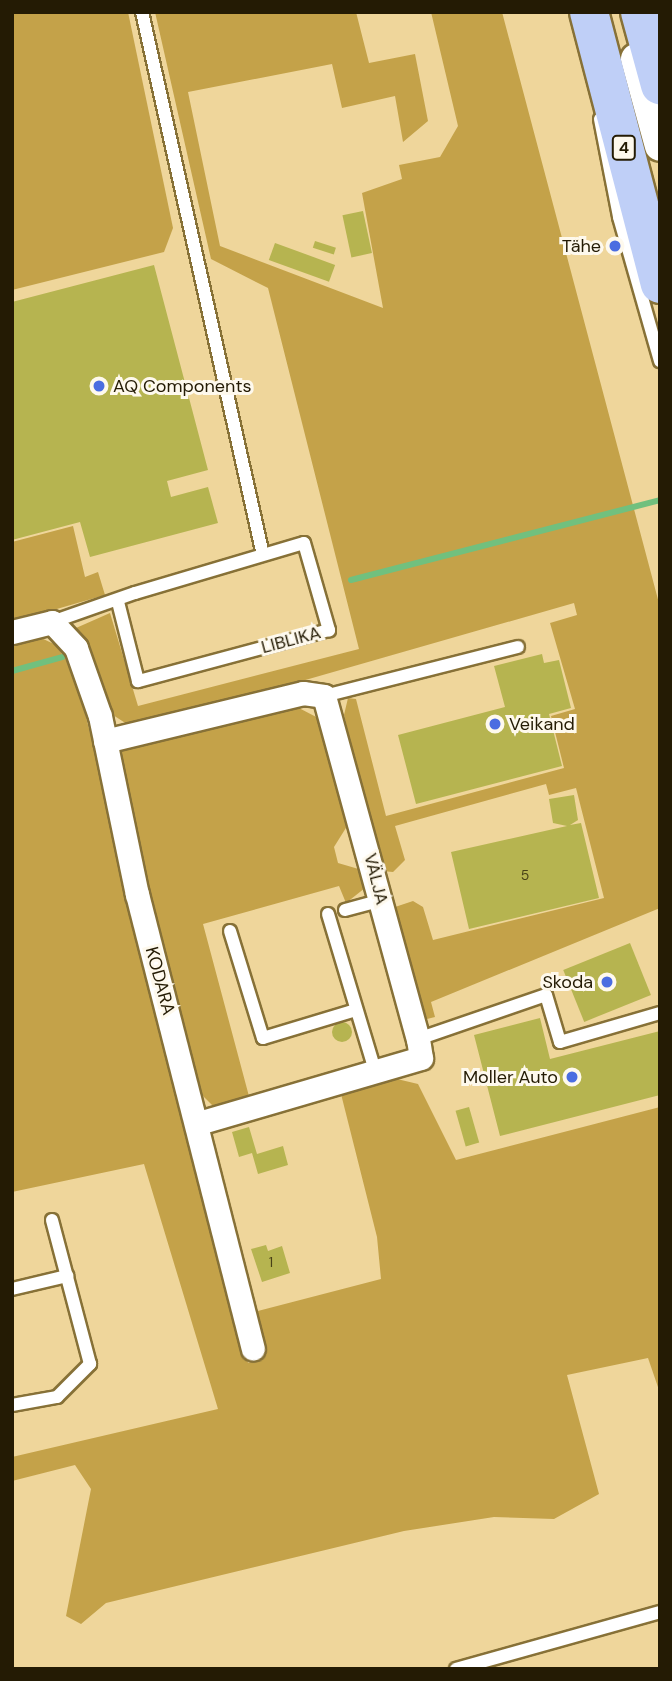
<!DOCTYPE html>
<meta charset="utf-8">
<style>
body{margin:0}
#map{position:relative;width:672px;height:1681px;overflow:hidden;background:#efd69b;font-family:"DM Sans",sans-serif}
div>[style]{position:absolute}
[style*='--x']{left:calc(var(--x)*1px);top:calc(var(--y)*1px);width:calc(var(--w)*1px);rotate:calc(var(--a)*1deg)}
.green>*{inset:0;background:#c4a249}
.stream>*{height:6px;margin:-3px;padding:0 3px;transform-origin:3px;border-radius:3px;background:#71c07e}
.building>*{inset:0;background:#b6b450;transform-origin:0 0}
.round{border-radius:50%}
.roads{filter:drop-shadow(2px 0 #877137) drop-shadow(-2px 0 #877137) drop-shadow(0 2px #877137) drop-shadow(0 -2px #877137)}
.service>*{height:12px;margin:-6px;padding:0 6px;transform-origin:6px;border-radius:6px;background:#fff}
.minor>*{height:23px;margin:-11.5px;padding:0 11.5px;transform-origin:11.5px;border-radius:11.5px;background:#fff}
.tertiary>*{height:30px;margin:-15px;padding:0 15px;transform-origin:15px;border-radius:15px;background:#fff}
.trunk>*{height:38px;margin:-19px;padding:0 19px;transform-origin:19px;border-radius:19px;background:#bfcff7}
.dots>*{width:19px;height:19px;translate:-50% -50%;box-sizing:border-box;border:4px solid #fef9ed;border-radius:50%}
span{translate:-50% -50%;white-space:nowrap;text-align:center;line-height:1.15;-webkit-text-stroke:6px #fef9ed;paint-order:stroke}
.number-label{font-size:14px;color:#484117}
.number-label span{-webkit-text-stroke-width:0}
.shield-label span{padding:2px 5px;background:#fef9ed;border:2px solid;border-radius:5px;-webkit-text-stroke-width:0}
.shield-label{font-size:16px;color:#241b04;font-weight:700}
.poi-label{font-size:18px;color:#241b04}
.right{translate:-100% -50%;text-align:right}
.left{translate:0 -50%;text-align:left}
.street-label{font-size:18px;color:#241b04}
.frame{position:absolute;inset:0;border:14px solid #241b04;pointer-events:none}
</style>
<div id="map">
<div class="green">
<i style="clip-path:polygon(12px 12px,128px 12px,173px 228px,164px 252px,12px 290px)"></i>
<i style="clip-path:polygon(155px 12px,356px 12px,369px 63px,415px 54px,428px 121px,403px 142px,395px 96px,342px 108px,332px 64px,188px 92px,220px 246px,383px 308px,362px 193px,402px 179px,399px 165px,440px 157px,458px 126px,431px 12px,502px 12px,660px 607px,660px 908px,431px 1002px,435px 1017px,427px 1019px,417px 1003px,395px 907px,413px 901px,423px 907px,433px 940px,604px 898px,576px 788px,549px 795px,546px 784px,395px 826px,405px 860px,393px 872px,382px 871px,344px 715px,348px 698px,356px 699px,386px 816px,564px 768px,551px 716px,575px 709px,550px 623px,577px 615px,574px 603px,149px 725px,133px 728px,113px 715px,76px 628px,110px 613px,138px 706px,359px 649px,268px 288px,211px 259px)"></i>
<i style="clip-path:polygon(73px 526px,85px 577px,98px 572px,105px 595px,12px 622px,12px 542px)"></i>
<i style="clip-path:polygon(37px 636px,56px 645px,75px 673px,248px 1363px,262px 1358px,254px 1312px,381px 1279px,377px 1237px,341px 1094px,397px 1079px,418px 1084px,456px 1160px,660px 1107px,660px 1393px,648px 1358px,567px 1375px,599px 1494px,554px 1519px,494px 1517px,404px 1531px,106px 1603px,81px 1624px,66px 1616px,91px 1489px,75px 1465px,12px 1481px,12px 1457px,218px 1409px,144px 1164px,12px 1192px,12px 642px)"></i>
<i style="clip-path:polygon(297px 707px,322px 720px,349px 823px,334px 847px,338px 863px,362px 870px,365px 888px,346px 903px,339px 886px,203px 924px,250px 1100px,217px 1110px,197px 1090px,142px 890px,119px 751px)"></i>
</div>
<div class="stream">
<i style="--x:351;--y:580;--w:319;--a:-14.5"></i>
<i style="--x:12;--y:671;--w:52;--a:-15.6"></i>
</div>
<div class="building">
<i style="left:363px;top:211px;width:43px;height:21px;rotate:78deg"></i>
<i style="left:315px;top:241px;width:22px;height:7px;rotate:18deg"></i>
<i style="left:275px;top:243px;width:64px;height:18px;rotate:20deg"></i>
<i style="clip-path:polygon(154px 265px,208px 470px,167px 481px,171px 497px,208px 487px,218px 523px,90px 557px,80px 522px,12px 540px,12px 302px)"></i>
<i style="clip-path:polygon(542px 654px,544px 663px,559px 660px,571px 708px,549px 714px,562px 766px,416px 804px,398px 735px,505px 707px,494px 666px)"></i>
<i style="clip-path:polygon(574px 795px,578px 820px,570px 825px,581px 823px,599px 898px,469px 929px,451px 852px,567px 826px,553px 823px,549px 799px)"></i>
<i style="left:630px;top:943px;width:56px;height:72px;rotate:68deg"></i>
<i style="clip-path:polygon(540px 1018px,550px 1059px,660px 1031px,660px 1095px,500px 1136px,474px 1035px)"></i>
<i class="round" style="left:332px;top:1022px;width:20px;height:20px"></i>
<i style="left:469px;top:1107px;width:37px;height:14px;rotate:74deg"></i>
<i style="clip-path:polygon(249px 1127px,257px 1154px,283px 1146px,288px 1165px,258px 1174px,252px 1153px,239px 1157px,232px 1132px)"></i>
<i style="clip-path:polygon(266px 1245px,268px 1251px,282px 1246px,290px 1273px,262px 1282px,251px 1249px)"></i>
</div>
<div class="roads">
<div class="service">
<i style="--x:142;--y:12;--w:556;--a:77.44"></i>
<i style="--x:600;--y:119;--w:100;--a:79"></i>
<i style="--x:619;--y:217;--w:150;--a:74.1"></i>
<i style="--x:52;--y:622;--w:88;--a:-19.3"></i>
<i style="--x:135;--y:593;--w:176;--a:-16.5"></i>
<i style="--x:304;--y:543;--w:91;--a:74"></i>
<i style="--x:329;--y:630;--w:198;--a:165"></i>
<i style="--x:138;--y:681;--w:81;--a:-104.2"></i>
<i style="--x:324;--y:696;--w:200;--a:-14.2"></i>
<i style="--x:345;--y:910;--w:38;--a:-15"></i>
<i style="--x:328;--y:914;--w:164;--a:73.3"></i>
<i style="--x:230;--y:931;--w:112;--a:72.9"></i>
<i style="--x:263;--y:1038;--w:97;--a:-16.8"></i>
<i style="--x:418;--y:1039;--w:135;--a:-19"></i>
<i style="--x:546;--y:995;--w:49;--a:73.4"></i>
<i style="--x:560;--y:1042;--w:104;--a:-16.2"></i>
<i style="--x:12;--y:1289;--w:57;--a:-13.3"></i>
<i style="--x:12;--y:1405;--w:46;--a:-10.1"></i>
<i style="--x:57;--y:1397;--w:47;--a:-45"></i>
<i style="--x:90;--y:1364;--w:149;--a:-104.8"></i>
<i style="--x:456;--y:1669;--w:212;--a:-15.6"></i>
</div>
<div class="minor">
<i style="--x:12;--y:632;--w:41;--a:-14"></i>
<i style="--x:52;--y:622;--w:35;--a:47"></i>
<i style="--x:76;--y:648;--w:72;--a:70.6"></i>
<i style="--x:100;--y:716;--w:182;--a:78.3"></i>
<i style="--x:137;--y:894;--w:469;--a:75.7"></i>
<i style="--x:105;--y:741;--w:204;--a:-13.6"></i>
<i style="--x:303;--y:693;--w:21;--a:8"></i>
<i style="--x:324;--y:696;--w:356;--a:74.7"></i>
<i style="--x:418;--y:1039;--w:19;--a:81"></i>
<i style="--x:421;--y:1058;--w:231;--a:163.7"></i>
</div>
<div class="tertiary">
<i style="--x:636;--y:59;--w:90;--a:74.6"></i>
</div>
<div class="trunk">
<i style="--x:589;--y:12;--w:281;--a:75.4"></i>
<i style="--x:640;--y:12;--w:76;--a:74.7"></i>
</div>
</div>
<div class="dots">
<i style="left:615px;top:246px;background:#4b6de1"></i>
<i style="left:99px;top:386px;background:#4b6de1"></i>
<i style="left:495px;top:724px;background:#4b6de1"></i>
<i style="left:607px;top:982px;background:#4b6de1"></i>
<i style="left:572px;top:1077px;background:#4b6de1"></i>
</div>
<div class="number-label">
<span style="left:525px;top:875px">5</span>
<span style="left:271px;top:1262px">1</span>
</div>
<div class="shield-label">
<span style="left:624px;top:148px">4</span>
</div>
<div class="poi-label">
<span class="right" style="left:601px;top:246px">Tähe</span>
<span class="left" style="left:113px;top:386px">AQ Components</span>
<span class="left" style="left:509px;top:724px">Veikand</span>
<span class="right" style="left:593px;top:982px">Skoda</span>
<span class="right" style="left:558px;top:1077px">Moller Auto</span>
</div>
<div class="street-label">
<span style="left:291px;top:640px;rotate:-15deg">LIBLIKA</span>
<span style="left:376px;top:879px;rotate:76deg">VÄLJA</span>
<span style="left:160px;top:981px;rotate:75deg">KODARA</span>
</div>
<div class="frame"></div>
</div>
